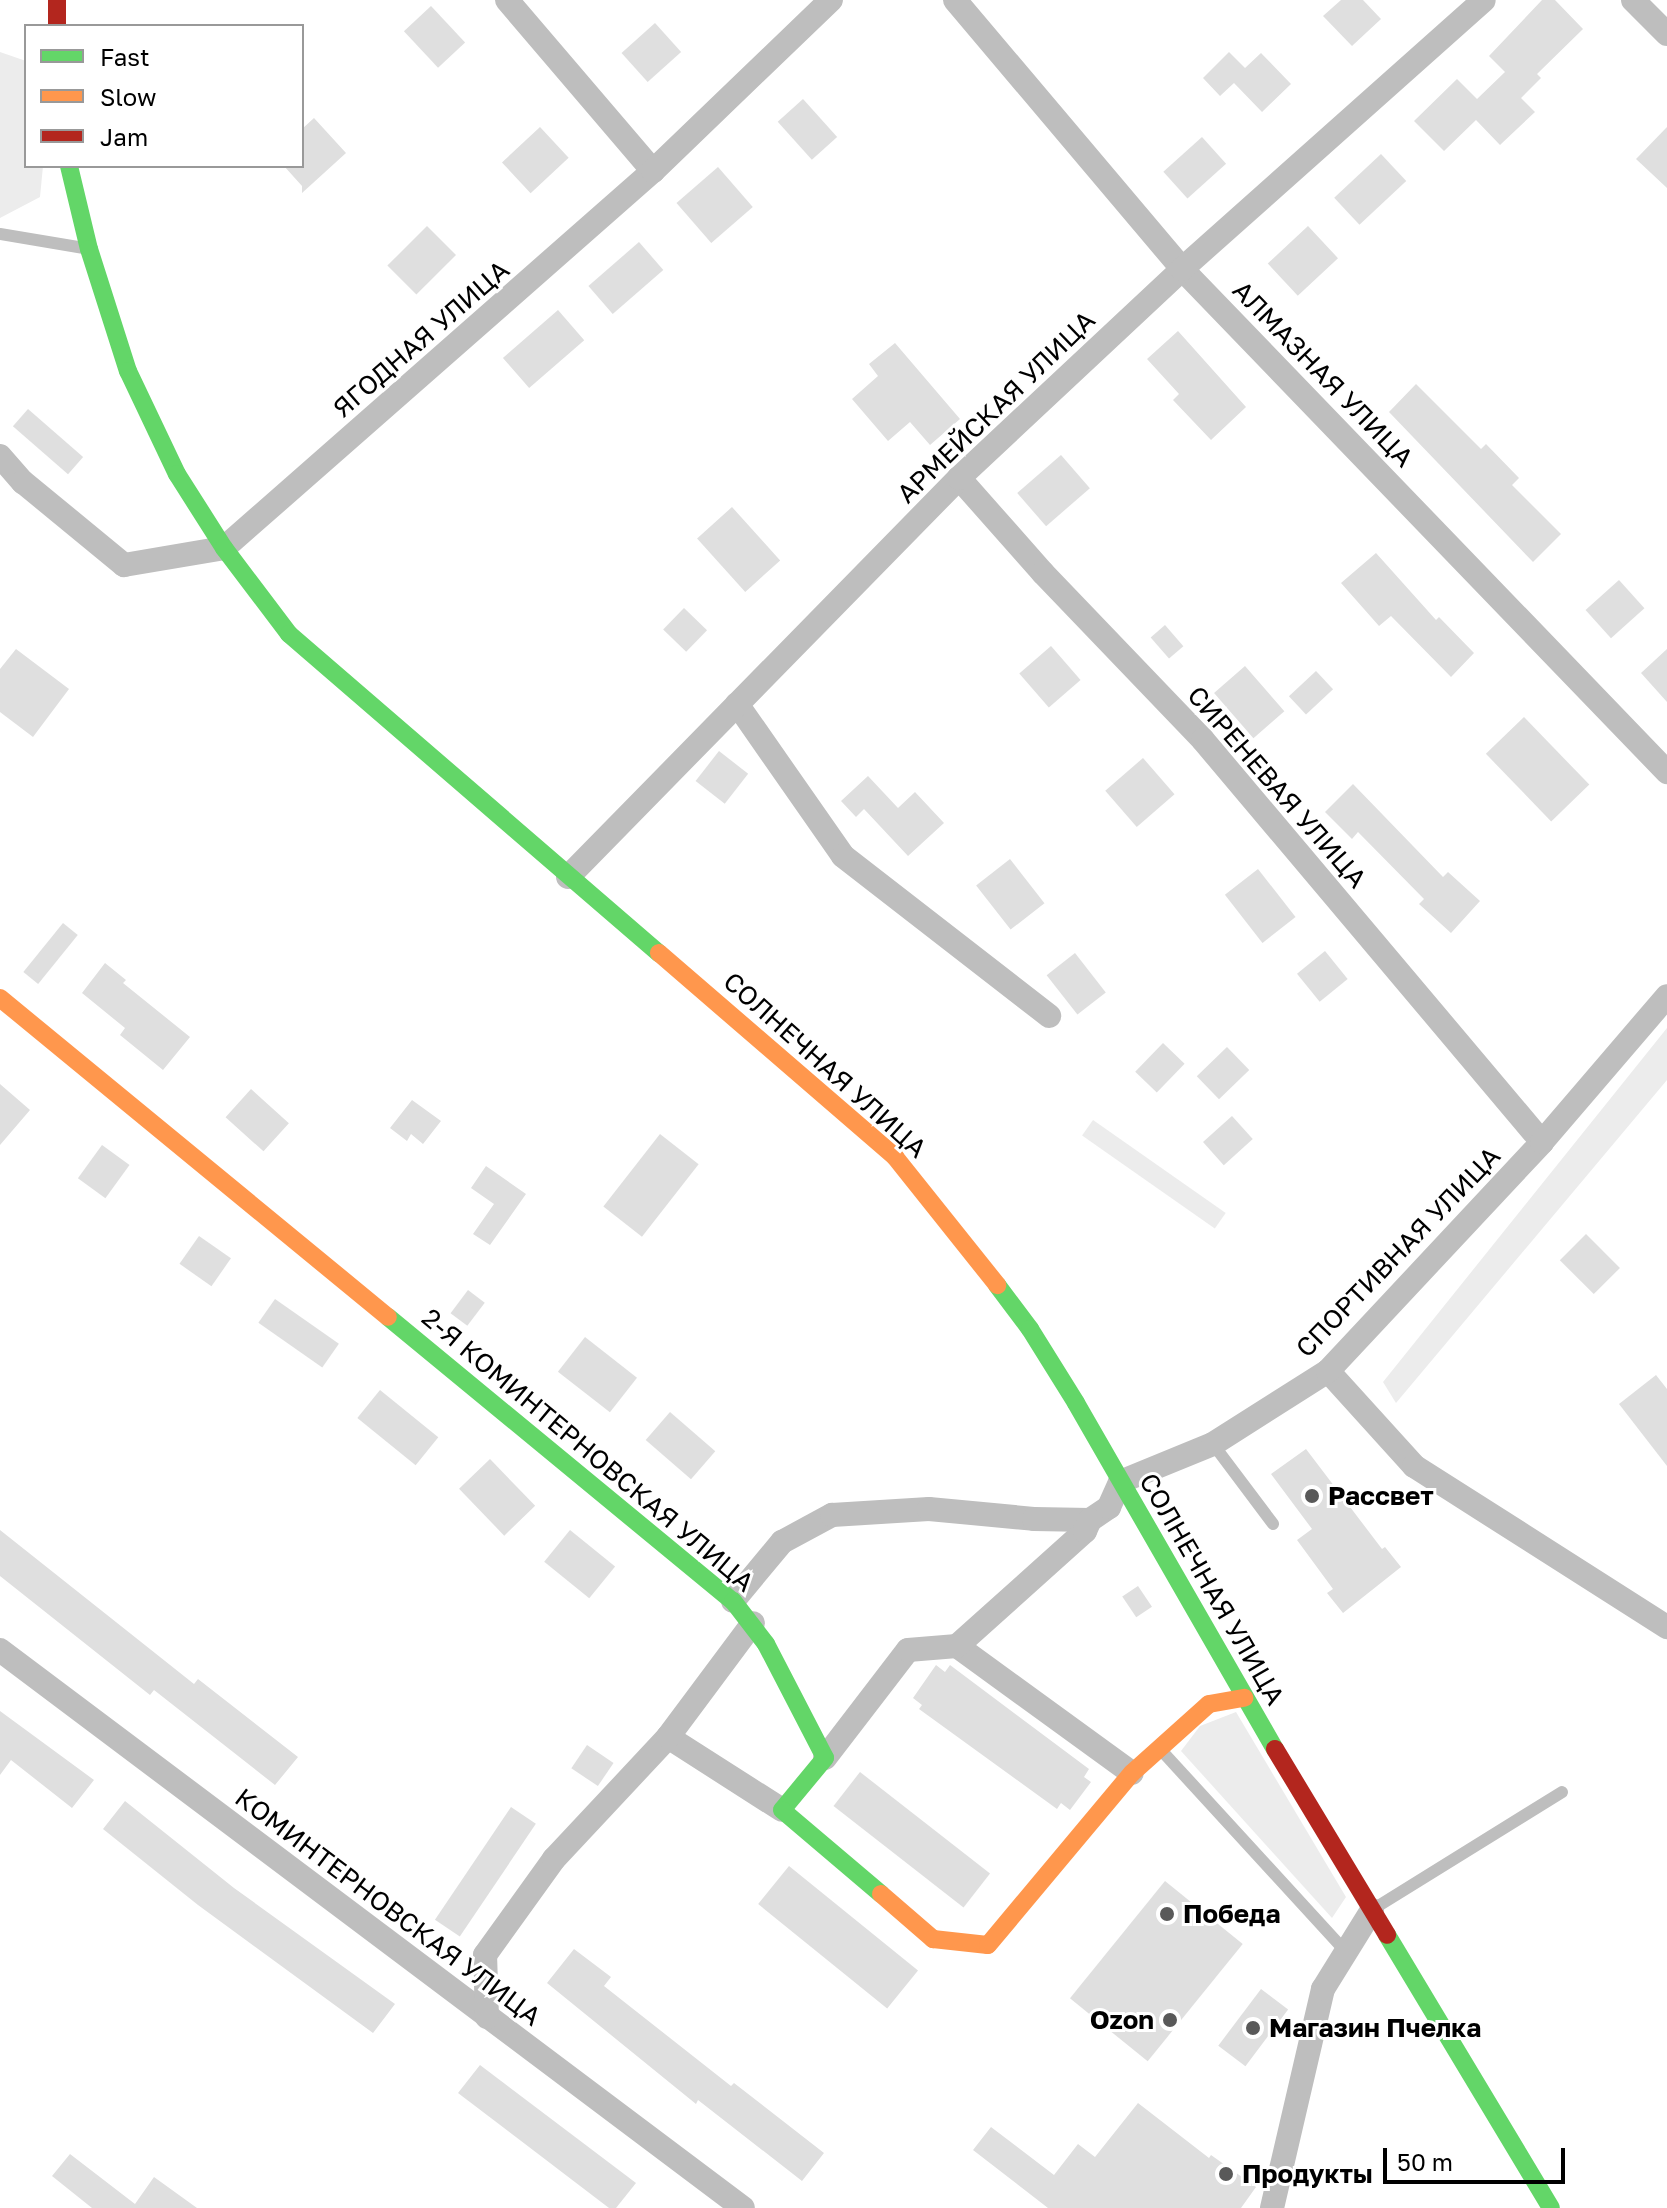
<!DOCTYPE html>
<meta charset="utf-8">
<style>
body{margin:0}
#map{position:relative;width:1667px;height:2208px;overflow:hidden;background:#fff;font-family:"Golos Text",sans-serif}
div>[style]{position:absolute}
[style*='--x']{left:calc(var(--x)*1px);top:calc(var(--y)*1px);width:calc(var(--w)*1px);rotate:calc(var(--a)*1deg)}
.green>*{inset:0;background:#ececec;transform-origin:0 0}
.building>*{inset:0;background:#dfdfdf;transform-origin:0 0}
.lane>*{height:12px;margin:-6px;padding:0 6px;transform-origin:6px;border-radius:6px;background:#bebebe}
.street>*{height:24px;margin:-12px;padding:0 12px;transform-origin:12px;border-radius:12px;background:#bebebe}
.fast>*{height:18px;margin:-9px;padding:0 9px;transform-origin:9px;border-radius:9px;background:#63d668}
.slow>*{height:18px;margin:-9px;padding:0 9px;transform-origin:9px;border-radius:9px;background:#ff974d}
.jam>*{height:18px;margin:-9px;padding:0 9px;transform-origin:9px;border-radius:9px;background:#b3261e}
.dots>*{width:22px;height:22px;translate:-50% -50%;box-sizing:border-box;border:4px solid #fff;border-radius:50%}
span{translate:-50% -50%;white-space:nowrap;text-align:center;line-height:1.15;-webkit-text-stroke:6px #fff;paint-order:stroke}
.street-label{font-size:26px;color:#000}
.poi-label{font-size:26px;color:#000;font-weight:700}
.left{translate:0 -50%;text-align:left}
.right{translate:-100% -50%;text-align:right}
.legend{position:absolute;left:24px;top:24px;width:280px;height:144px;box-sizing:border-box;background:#fff;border:2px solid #999;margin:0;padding:10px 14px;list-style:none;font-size:24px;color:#000}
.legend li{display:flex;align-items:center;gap:16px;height:40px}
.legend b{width:40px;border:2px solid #999}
.scale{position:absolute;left:1383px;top:2148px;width:182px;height:36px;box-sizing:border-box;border:4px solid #000;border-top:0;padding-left:10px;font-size:24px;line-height:28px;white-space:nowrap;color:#000;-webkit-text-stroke:6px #fff;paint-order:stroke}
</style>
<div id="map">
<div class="green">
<i style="clip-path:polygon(0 52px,26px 61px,26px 166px,43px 166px,40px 197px,0 218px)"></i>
<i style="clip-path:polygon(1667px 1028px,1667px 1080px,1396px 1403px,1383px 1382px)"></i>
<i style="left:1093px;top:1120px;width:162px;height:19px;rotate:35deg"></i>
<i style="clip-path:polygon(1236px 1712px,1346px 1897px,1332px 1918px,1181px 1751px,1200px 1726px)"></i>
</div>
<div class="building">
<i style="clip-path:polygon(1341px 0,1363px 0,1381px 19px,1352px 46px,1323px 16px)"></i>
<i style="clip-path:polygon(1542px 0,1555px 0,1583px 29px,1537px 74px,1541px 78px,1521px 98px,1535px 112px,1500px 145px,1476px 120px,1444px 151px,1414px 121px,1457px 79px,1477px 99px,1505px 72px,1489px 56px)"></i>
<i style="left:431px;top:6px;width:50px;height:37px;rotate:47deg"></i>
<i style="left:655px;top:23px;width:39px;height:45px;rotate:48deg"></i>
<i style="clip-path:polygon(1229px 52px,1245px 68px,1261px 53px,1291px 84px,1262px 112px,1234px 83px,1220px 96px,1203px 78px)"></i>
<i style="left:803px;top:99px;width:51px;height:34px;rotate:48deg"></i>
<i style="clip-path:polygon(314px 118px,346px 153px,302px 193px,302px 186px,284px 166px,302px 166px,302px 129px)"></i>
<i style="left:540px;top:127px;width:42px;height:52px;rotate:47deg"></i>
<i style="clip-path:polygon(1667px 127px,1667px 188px,1636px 159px)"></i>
<i style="left:1202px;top:137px;width:36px;height:52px;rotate:48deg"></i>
<i style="left:1381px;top:154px;width:37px;height:64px;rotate:47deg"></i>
<i style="left:718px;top:167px;width:53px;height:55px;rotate:49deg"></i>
<i style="left:427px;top:226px;width:41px;height:56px;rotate:45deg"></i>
<i style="left:1308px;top:226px;width:44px;height:55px;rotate:47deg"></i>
<i style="left:639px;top:242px;width:37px;height:67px;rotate:49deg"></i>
<i style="left:558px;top:310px;width:40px;height:73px;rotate:49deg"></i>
<i style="clip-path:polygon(1178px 331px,1246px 407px,1211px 440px,1173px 400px,1179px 394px,1147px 359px)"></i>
<i style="clip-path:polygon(895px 343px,960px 419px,930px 445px,910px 422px,888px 441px,852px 399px,878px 376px,869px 364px)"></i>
<i style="clip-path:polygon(1416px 384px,1481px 449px,1486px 444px,1519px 478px,1512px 485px,1561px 534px,1533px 562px,1389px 412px)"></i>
<i style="left:28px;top:409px;width:73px;height:23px;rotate:41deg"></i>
<i style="left:1061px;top:455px;width:44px;height:58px;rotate:49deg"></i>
<i style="left:732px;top:507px;width:72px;height:47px;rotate:48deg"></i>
<i style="clip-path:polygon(1376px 553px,1436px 620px,1439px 617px,1474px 653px,1451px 677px,1391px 616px,1379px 626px,1341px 583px)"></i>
<i style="left:1619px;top:580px;width:38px;height:45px;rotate:48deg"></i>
<i style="left:684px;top:608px;width:32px;height:30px;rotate:44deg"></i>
<i style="left:1165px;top:625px;width:28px;height:19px;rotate:49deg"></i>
<i style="left:1051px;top:646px;width:45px;height:42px;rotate:49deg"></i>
<i style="clip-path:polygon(16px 649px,69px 689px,33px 737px,0 712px,0 669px)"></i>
<i style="clip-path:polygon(1667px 649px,1667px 702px,1641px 673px)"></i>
<i style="left:1245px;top:666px;width:60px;height:41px;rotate:49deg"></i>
<i style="left:1316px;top:671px;width:25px;height:37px;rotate:47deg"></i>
<i style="left:1524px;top:717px;width:94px;height:53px;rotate:46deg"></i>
<i style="left:719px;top:751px;width:37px;height:38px;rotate:38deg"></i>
<i style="left:1143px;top:758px;width:48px;height:50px;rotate:49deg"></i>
<i style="clip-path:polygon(868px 776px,898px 808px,915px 792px,944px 823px,908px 856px,864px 809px,856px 817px,841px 801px)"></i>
<i style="clip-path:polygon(1353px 784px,1443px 877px,1448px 872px,1480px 901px,1451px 933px,1419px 904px,1424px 899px,1358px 832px,1352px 839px,1325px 812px)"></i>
<i style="left:1010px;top:859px;width:56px;height:43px;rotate:52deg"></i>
<i style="left:1258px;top:869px;width:61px;height:42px;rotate:52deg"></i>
<i style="left:63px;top:923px;width:19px;height:63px;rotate:39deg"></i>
<i style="left:1325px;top:951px;width:36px;height:36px;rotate:51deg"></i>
<i style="left:1075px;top:953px;width:50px;height:36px;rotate:52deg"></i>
<i style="clip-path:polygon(105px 963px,126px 980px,123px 983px,190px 1037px,163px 1070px,120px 1035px,125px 1028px,82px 993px)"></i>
<i style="left:1163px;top:1043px;width:30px;height:40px;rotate:44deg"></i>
<i style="left:1227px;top:1047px;width:32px;height:42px;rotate:46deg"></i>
<i style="clip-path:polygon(0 1084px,30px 1110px,0 1145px)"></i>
<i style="left:251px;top:1089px;width:51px;height:38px;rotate:42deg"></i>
<i style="clip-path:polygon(412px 1100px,441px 1121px,423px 1144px,411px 1134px,407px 1141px,390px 1128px)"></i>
<i style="left:1232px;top:1116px;width:31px;height:39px;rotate:48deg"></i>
<i style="left:660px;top:1134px;width:49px;height:92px;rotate:38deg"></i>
<i style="left:102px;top:1145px;width:34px;height:41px;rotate:36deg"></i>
<i style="clip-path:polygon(486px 1166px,526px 1194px,490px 1245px,473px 1234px,494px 1204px,471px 1188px)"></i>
<i style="left:1586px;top:1234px;width:48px;height:37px;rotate:45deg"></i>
<i style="left:199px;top:1236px;width:39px;height:34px;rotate:35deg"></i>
<i style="left:468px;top:1290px;width:21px;height:29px;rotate:37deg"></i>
<i style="left:275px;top:1299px;width:78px;height:29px;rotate:35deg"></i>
<i style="left:585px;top:1337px;width:66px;height:44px;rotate:38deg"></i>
<i style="clip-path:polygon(1656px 1375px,1667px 1389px,1667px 1466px,1619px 1404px)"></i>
<i style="left:380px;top:1390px;width:75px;height:36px;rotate:39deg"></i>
<i style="left:670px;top:1412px;width:60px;height:37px;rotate:41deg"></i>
<i style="clip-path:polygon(1306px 1449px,1382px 1549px,1385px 1547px,1401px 1567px,1343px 1613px,1327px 1593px,1333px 1589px,1297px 1540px,1312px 1529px,1271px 1474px)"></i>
<i style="left:490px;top:1459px;width:65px;height:43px;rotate:46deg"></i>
<i style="clip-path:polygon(0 1530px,194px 1684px,198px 1679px,298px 1757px,275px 1785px,154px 1690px,150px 1695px,0 1576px)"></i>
<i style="left:570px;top:1530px;width:58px;height:41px;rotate:39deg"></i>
<i style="left:1138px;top:1586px;width:25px;height:19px;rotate:56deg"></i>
<i style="clip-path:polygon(936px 1665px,945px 1672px,950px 1665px,1089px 1769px,1084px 1777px,1091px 1782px,1070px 1810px,1061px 1803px,1057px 1809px,919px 1709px,922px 1705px,913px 1698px)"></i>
<i style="clip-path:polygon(0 1711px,94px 1780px,72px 1808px,11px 1760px,0 1775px)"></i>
<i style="left:587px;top:1745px;width:32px;height:28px;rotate:34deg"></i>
<i style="left:860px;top:1772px;width:165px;height:43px;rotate:38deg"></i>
<i style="clip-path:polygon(125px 1801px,234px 1888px,395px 2004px,373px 2033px,198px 1905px,103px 1829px)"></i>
<i style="left:511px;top:1807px;width:30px;height:136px;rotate:34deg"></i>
<i style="left:789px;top:1866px;width:166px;height:49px;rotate:39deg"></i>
<i style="left:1165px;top:1881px;width:100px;height:151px;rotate:39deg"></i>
<i style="clip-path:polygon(574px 1949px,611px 1977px,604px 1986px,731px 2086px,734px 2083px,824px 2153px,802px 2181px,698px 2100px,696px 2104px,547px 1983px)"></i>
<i style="left:1261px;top:1989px;width:34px;height:71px;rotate:37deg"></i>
<i style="clip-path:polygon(480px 2065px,636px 2183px,616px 2208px,609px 2208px,458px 2093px)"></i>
<i style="clip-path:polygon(1138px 2103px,1209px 2158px,1211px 2155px,1256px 2187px,1241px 2208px,1048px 2208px,973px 2150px,991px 2127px,1054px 2175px,1078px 2144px,1095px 2157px)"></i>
<i style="clip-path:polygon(70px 2154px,135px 2204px,154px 2177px,197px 2208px,92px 2208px,52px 2176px)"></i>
</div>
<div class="lane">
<i style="--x:0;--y:234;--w:85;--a:9.5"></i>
<i style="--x:1213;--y:1444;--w:100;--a:53.1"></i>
<i style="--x:1161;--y:1750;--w:274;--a:47.5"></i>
<i style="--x:1375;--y:1908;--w:220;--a:-31.8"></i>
</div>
<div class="street">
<i style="--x:507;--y:0;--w:225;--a:49.5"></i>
<i style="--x:955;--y:0;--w:352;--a:49.8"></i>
<i style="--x:1182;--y:269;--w:699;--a:46.04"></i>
<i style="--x:1633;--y:0;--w:48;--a:45"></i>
<i style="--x:0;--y:456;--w:35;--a:49"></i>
<i style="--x:23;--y:482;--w:131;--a:39.4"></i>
<i style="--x:124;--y:565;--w:101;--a:-9.6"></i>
<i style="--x:224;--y:548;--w:571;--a:-41.31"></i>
<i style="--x:653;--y:171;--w:247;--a:-43.9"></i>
<i style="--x:959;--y:478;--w:127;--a:48.5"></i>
<i style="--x:1043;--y:573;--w:231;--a:46.2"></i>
<i style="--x:1203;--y:740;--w:526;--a:49.86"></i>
<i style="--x:737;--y:704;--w:185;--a:55.1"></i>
<i style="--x:843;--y:856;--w:261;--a:37.8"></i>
<i style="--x:568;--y:877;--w:559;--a:-45.58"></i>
<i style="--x:959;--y:478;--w:306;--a:-43.1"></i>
<i style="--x:1182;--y:269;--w:404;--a:-41.7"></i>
<i style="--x:1328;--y:1371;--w:128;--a:47.8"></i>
<i style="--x:1414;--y:1466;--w:300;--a:32.5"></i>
<i style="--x:733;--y:1601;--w:77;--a:-50.3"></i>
<i style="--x:782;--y:1542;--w:57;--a:-28.4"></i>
<i style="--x:832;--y:1515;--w:97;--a:-3.5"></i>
<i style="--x:929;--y:1509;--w:105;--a:5.4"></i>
<i style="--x:1034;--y:1519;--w:56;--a:1"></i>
<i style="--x:1090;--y:1520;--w:23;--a:-34"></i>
<i style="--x:1109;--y:1507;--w:27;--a:-66"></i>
<i style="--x:1120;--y:1482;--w:100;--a:-22.2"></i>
<i style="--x:1213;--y:1444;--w:136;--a:-32.4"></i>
<i style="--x:1328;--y:1371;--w:313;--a:-46.9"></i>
<i style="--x:1542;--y:1142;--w:192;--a:-49.4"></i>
<i style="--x:957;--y:1646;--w:216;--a:36"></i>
<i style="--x:0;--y:1650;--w:929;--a:36.91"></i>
<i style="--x:668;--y:1737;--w:135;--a:32.6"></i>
<i style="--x:825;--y:1758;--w:136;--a:-52.5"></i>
<i style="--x:908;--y:1650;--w:49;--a:-4.7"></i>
<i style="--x:957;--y:1646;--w:172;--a:-41.9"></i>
<i style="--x:1085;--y:1531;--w:12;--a:-66"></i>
<i style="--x:487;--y:2017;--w:62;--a:-91.8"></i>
<i style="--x:485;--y:1955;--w:118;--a:-54.3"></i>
<i style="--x:554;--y:1859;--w:167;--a:-46.9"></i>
<i style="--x:668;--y:1737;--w:142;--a:-53.3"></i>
<i style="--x:1272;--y:2208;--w:225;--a:-76.9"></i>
<i style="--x:1323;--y:1989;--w:93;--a:-58.2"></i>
</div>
<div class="fast">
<i style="--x:69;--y:166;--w:85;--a:76.5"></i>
<i style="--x:89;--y:249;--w:128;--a:72.3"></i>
<i style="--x:128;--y:371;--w:114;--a:64.6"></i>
<i style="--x:177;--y:474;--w:88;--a:57.6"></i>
<i style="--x:224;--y:548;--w:108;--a:52.9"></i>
<i style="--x:289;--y:634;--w:489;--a:40.8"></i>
<i style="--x:997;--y:1285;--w:55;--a:53.1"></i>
<i style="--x:1030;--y:1329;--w:87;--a:58.1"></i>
<i style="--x:1076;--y:1403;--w:399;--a:60.1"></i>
<i style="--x:388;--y:1317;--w:447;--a:39.5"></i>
<i style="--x:733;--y:1601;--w:54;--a:52.5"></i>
<i style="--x:766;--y:1644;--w:128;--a:62.6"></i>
<i style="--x:825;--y:1758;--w:67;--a:129.6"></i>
<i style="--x:782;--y:1810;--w:130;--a:40.3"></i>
<i style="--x:1387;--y:1935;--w:318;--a:59"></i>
</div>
<div class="slow">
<i style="--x:659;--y:953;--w:312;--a:40.8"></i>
<i style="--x:895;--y:1157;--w:164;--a:51.4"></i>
<i style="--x:0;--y:998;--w:502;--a:39.43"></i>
<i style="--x:881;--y:1894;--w:69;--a:40.9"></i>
<i style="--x:933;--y:1939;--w:55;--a:6.2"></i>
<i style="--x:988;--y:1945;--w:224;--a:-50.1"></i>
<i style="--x:1132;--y:1773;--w:103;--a:-41.9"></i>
<i style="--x:1209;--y:1704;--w:36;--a:-10"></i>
</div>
<div class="jam">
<i style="--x:57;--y:0;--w:26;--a:90"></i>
<i style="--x:1275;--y:1749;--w:217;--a:58.9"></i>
</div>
<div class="dots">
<i style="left:1312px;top:1496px;background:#595959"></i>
<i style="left:1167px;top:1914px;background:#595959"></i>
<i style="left:1170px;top:2020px;background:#595959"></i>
<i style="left:1253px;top:2028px;background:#595959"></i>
<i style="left:1226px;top:2174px;background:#595959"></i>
</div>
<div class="street-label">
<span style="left:421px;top:339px;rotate:-41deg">ЯГОДНАЯ УЛИЦА</span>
<span style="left:1323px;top:374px;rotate:46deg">АЛМАЗНАЯ УЛИЦА</span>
<span style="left:996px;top:407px;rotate:-44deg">АРМЕЙСКАЯ УЛИЦА</span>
<span style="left:1277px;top:787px;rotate:49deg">СИРЕНЕВАЯ УЛИЦА</span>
<span style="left:825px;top:1065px;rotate:42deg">СОЛНЕЧНАЯ УЛИЦА</span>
<span style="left:1398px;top:1252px;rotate:-46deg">СПОРТИВНАЯ УЛИЦА</span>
<span style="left:588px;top:1450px;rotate:40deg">2-Я КОМИНТЕРНОВСКАЯ УЛИЦА</span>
<span style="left:1212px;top:1589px;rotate:60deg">СОЛНЕЧНАЯ УЛИЦА</span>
<span style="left:388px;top:1907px;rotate:37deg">КОМИНТЕРНОВСКАЯ УЛИЦА</span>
</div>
<div class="poi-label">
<span class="left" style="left:1328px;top:1496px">Рассвет</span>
<span class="left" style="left:1183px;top:1914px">Победа</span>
<span class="right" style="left:1154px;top:2020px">Ozon</span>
<span class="left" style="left:1269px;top:2028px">Магазин Пчелка</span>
<span class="left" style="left:1242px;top:2174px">Продукты</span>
</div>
<ul class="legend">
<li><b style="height:10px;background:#63d668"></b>Fast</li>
<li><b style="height:10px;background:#ff974d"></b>Slow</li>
<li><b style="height:10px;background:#b3261e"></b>Jam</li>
</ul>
<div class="scale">50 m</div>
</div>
